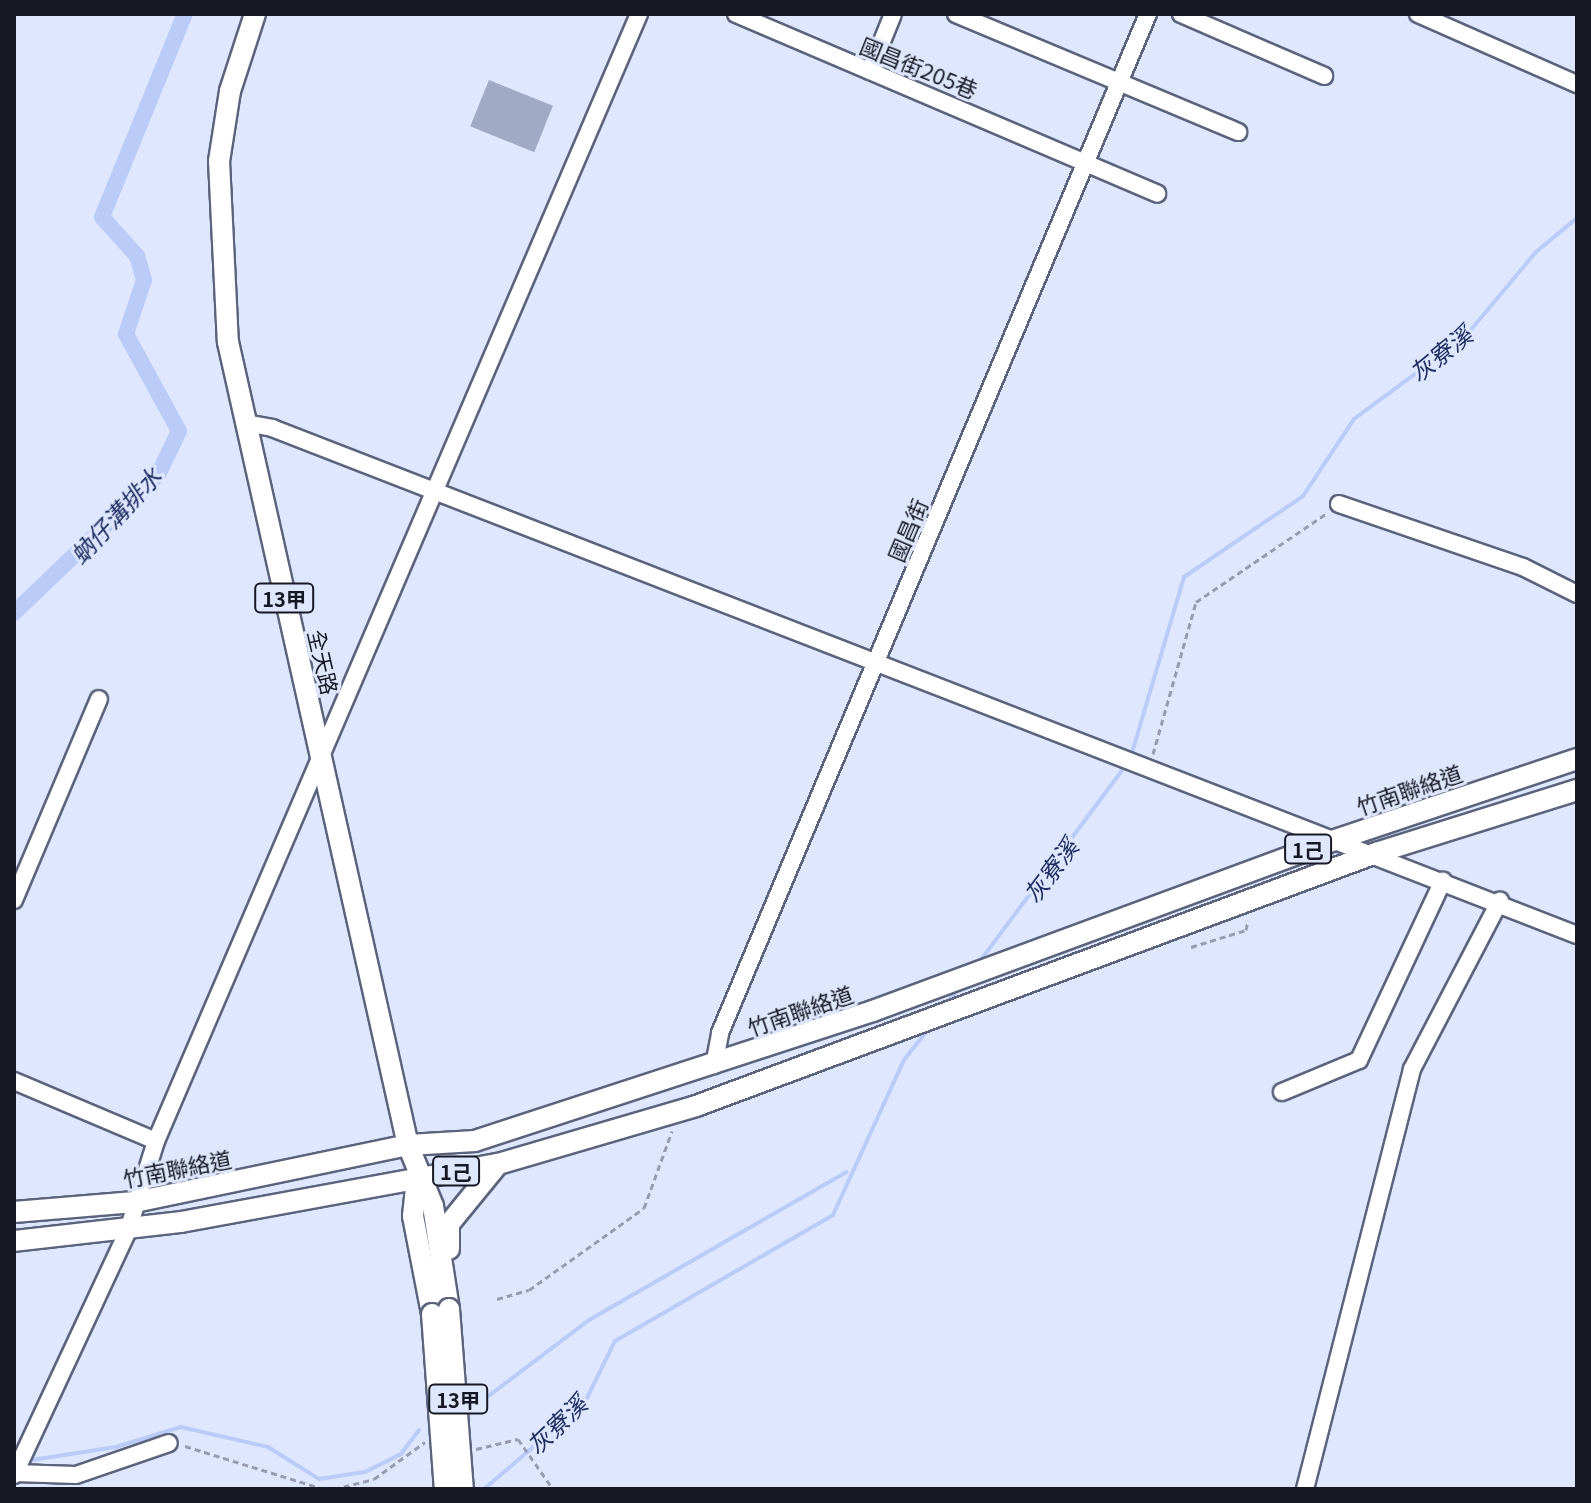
<!DOCTYPE html>
<meta charset="utf-8">
<style>
body{margin:0}
#map{position:relative;width:1591px;height:1503px;overflow:hidden;background:#dee7fd;font-family:Georgia,"Noto Sans TC",serif}
div>[style]{position:absolute}
[style*='--x']{left:calc(var(--x)*1px);top:calc(var(--y)*1px);width:calc(var(--w)*1px);rotate:calc(var(--a)*1deg)}
.stream>*{height:4px;margin:-2px;padding:0 2px;transform-origin:2px;border-radius:2px;background:#bbcbf8}
.canal>*{height:16px;margin:-8px;padding:0 8px;transform-origin:8px;border-radius:8px;background:#bbcbf8}
.building>*{inset:0;background:#a0aac5;transform-origin:0 0}
.path>*{height:3px;margin-top:-1.5px;transform-origin:0;background:repeating-linear-gradient(90deg,#979daf 0 6px,transparent 0 10px)}
.roads{filter:drop-shadow(2px 0 #5b647c) drop-shadow(-2px 0 #5b647c) drop-shadow(0 2px #5b647c) drop-shadow(0 -2px #5b647c)}
.minor>*{height:16px;margin:-8px;padding:0 8px;transform-origin:8px;border-radius:8px;background:#fff}
.major>*{height:20px;margin:-10px;padding:0 10px;transform-origin:10px;border-radius:10px;background:#fff}
.bridges{filter:drop-shadow(2px 0 #5b647c) drop-shadow(-2px 0 #5b647c) drop-shadow(0 2px #5b647c) drop-shadow(0 -2px #5b647c)}
.major-bridge>*{height:20px;margin:-10px;padding:0 10px;transform-origin:10px;border-radius:10px;background:#fff}
span{translate:-50% -50%;white-space:nowrap;text-align:center;line-height:1.15;-webkit-text-stroke:6px #dee7fd;paint-order:stroke}
.shield-label span{padding:2px 6px;background:#dee7fd;border:2px solid;border-radius:6px;-webkit-text-stroke-width:0}
.shield-label{font-size:20px;color:#161923;font-weight:700}
.street-label{font-size:22px;color:#161923}
.water-label{font-size:24px;color:#1f2d62;font-style:italic}
.frame{position:absolute;inset:0;border:16px solid #161923;pointer-events:none}
</style>
<div id="map">
<div class="stream">
<i style="--x:1131;--y:756;--w:187;--a:-73.5"></i>
<i style="--x:1184;--y:577;--w:144;--a:-34.2"></i>
<i style="--x:1303;--y:496;--w:92;--a:-56.5"></i>
<i style="--x:1354;--y:419;--w:137;--a:-36.4"></i>
<i style="--x:1464;--y:338;--w:112;--a:-50.1"></i>
<i style="--x:1536;--y:252;--w:53;--a:-39.7"></i>
<i style="--x:977;--y:965;--w:251;--a:-53.3"></i>
<i style="--x:947;--y:1003;--w:19;--a:-51"></i>
<i style="--x:478;--y:1404;--w:139;--a:-37.1"></i>
<i style="--x:589;--y:1320;--w:297;--a:-29.9"></i>
<i style="--x:25;--y:1461;--w:92;--a:-8.7"></i>
<i style="--x:116;--y:1447;--w:68;--a:-17.1"></i>
<i style="--x:181;--y:1427;--w:89;--a:12.9"></i>
<i style="--x:268;--y:1447;--w:60;--a:32.1"></i>
<i style="--x:319;--y:1479;--w:47;--a:-8.7"></i>
<i style="--x:365;--y:1472;--w:40;--a:-26.6"></i>
<i style="--x:401;--y:1454;--w:30;--a:-53"></i>
<i style="--x:484;--y:1489;--w:131;--a:-40.4"></i>
<i style="--x:584;--y:1404;--w:70;--a:-63.8"></i>
<i style="--x:615;--y:1341;--w:252;--a:-30"></i>
<i style="--x:833;--y:1215;--w:170;--a:-65.4"></i>
<i style="--x:904;--y:1060;--w:39;--a:-52"></i>
</div>
<div class="canal">
<i style="--x:14;--y:613;--w:199;--a:-43.8"></i>
<i style="--x:158;--y:475;--w:49;--a:-64.5"></i>
<i style="--x:179;--y:431;--w:111;--a:-118.7"></i>
<i style="--x:126;--y:334;--w:57;--a:-71.6"></i>
<i style="--x:144;--y:280;--w:25;--a:-106"></i>
<i style="--x:137;--y:256;--w:52;--a:-131.9"></i>
<i style="--x:102;--y:217;--w:219;--a:-67.8"></i>
</div>
<div class="building">
<i style="left:489px;top:80px;width:69px;height:50px;rotate:22deg"></i>
</div>
<div class="path">
<i style="--x:1153;--y:754;--w:158;--a:-74.2"></i>
<i style="--x:1196;--y:602;--w:158;--a:-34.2"></i>
<i style="--x:1191;--y:947;--w:58;--a:-17.2"></i>
<i style="--x:1246;--y:930;--w:10;--a:-79"></i>
<i style="--x:497;--y:1299;--w:33;--a:-16"></i>
<i style="--x:529;--y:1290;--w:141;--a:-35.5"></i>
<i style="--x:644;--y:1208;--w:82;--a:-70"></i>
<i style="--x:185;--y:1446;--w:145;--a:17.2"></i>
<i style="--x:476;--y:1449;--w:43;--a:-13.4"></i>
<i style="--x:518;--y:1439;--w:61;--a:55"></i>
<i style="--x:334;--y:1489;--w:41;--a:-14"></i>
<i style="--x:374;--y:1479;--w:63;--a:-36"></i>
</div>
<div class="roads">
<div class="minor">
<i style="--x:736;--y:14;--w:458;--a:23.1"></i>
<i style="--x:956;--y:14;--w:306;--a:22.7"></i>
<i style="--x:1181;--y:14;--w:156;--a:23.4"></i>
<i style="--x:1418;--y:14;--w:174;--a:23.8"></i>
<i style="--x:870;--y:71;--w:61;--a:-68"></i>
<i style="--x:245;--y:423;--w:27;--a:10"></i>
<i style="--x:272;--y:428;--w:1400;--a:21.23"></i>
<i style="--x:1339;--y:504;--w:194;--a:18.9"></i>
<i style="--x:1523;--y:567;--w:60;--a:26.6"></i>
<i style="--x:14;--y:900;--w:218;--a:-67.1"></i>
<i style="--x:714;--y:1065;--w:33;--a:-79"></i>
<i style="--x:720;--y:1033;--w:1105;--a:-67.22"></i>
<i style="--x:14;--y:1081;--w:154;--a:22.9"></i>
<i style="--x:1282;--y:1092;--w:83;--a:-22.6"></i>
<i style="--x:1359;--y:1060;--w:198;--a:-64.9"></i>
<i style="--x:15;--y:1473;--w:61;--a:1.9"></i>
<i style="--x:76;--y:1475;--w:98;--a:-19"></i>
<i style="--x:14;--y:1475;--w:270;--a:-65"></i>
<i style="--x:128;--y:1230;--w:93;--a:-72.5"></i>
<i style="--x:156;--y:1141;--w:1226;--a:-66.8"></i>
<i style="--x:1305;--y:1489;--w:433;--a:-75.7"></i>
<i style="--x:1412;--y:1069;--w:190;--a:-62.4"></i>
</div>
<div class="major">
<i style="--x:255;--y:14;--w:81;--a:108"></i>
<i style="--x:230;--y:91;--w:71;--a:98.9"></i>
<i style="--x:219;--y:161;--w:181;--a:87.2"></i>
<i style="--x:228;--y:342;--w:823;--a:77.37"></i>
<i style="--x:408;--y:1145;--w:66;--a:67.7"></i>
<i style="--x:433;--y:1206;--w:104;--a:81.2"></i>
<i style="--x:417;--y:1178;--w:38;--a:96"></i>
<i style="--x:413;--y:1216;--w:100;--a:79"></i>
<i style="--x:14;--y:1212;--w:121;--a:-4.7"></i>
<i style="--x:135;--y:1202;--w:279;--a:-11.8"></i>
<i style="--x:408;--y:1145;--w:67;--a:-3.4"></i>
<i style="--x:475;--y:1141;--w:419;--a:-18.1"></i>
<i style="--x:873;--y:1011;--w:483;--a:-20.3"></i>
<i style="--x:1326;--y:843;--w:265;--a:-18.5"></i>
<i style="--x:14;--y:1241;--w:168;--a:-6.5"></i>
<i style="--x:181;--y:1222;--w:322;--a:-10.4"></i>
<i style="--x:498;--y:1164;--w:206;--a:-16.3"></i>
<i style="--x:696;--y:1106;--w:726;--a:-20.41"></i>
<i style="--x:1376;--y:853;--w:211;--a:-17.4"></i>
<i style="--x:449;--y:1249;--w:25;--a:-90"></i>
<i style="--x:449;--y:1224;--w:77;--a:-50.8"></i>
</div>
</div>
<div class="bridges">
<div class="major-bridge">
<i style="--x:449;--y:1309;--w:181;--a:85.6"></i>
<i style="--x:432;--y:1314;--w:175;--a:85.8"></i>
</div>
</div>
<div class="shield-label">
<span style="left:284px;top:598px">13甲</span>
<span style="left:1308px;top:849px">1己</span>
<span style="left:456px;top:1171px">1己</span>
<span style="left:458px;top:1399px">13甲</span>
</div>
<div class="street-label">
<span style="left:919px;top:67px;rotate:22deg">國昌街205巷</span>
<span style="left:907px;top:530px;rotate:-67deg">國昌街</span>
<span style="left:324px;top:662px;rotate:77deg">全天路</span>
<span style="left:1409px;top:789px;rotate:-19deg">竹南聯絡道</span>
<span style="left:800px;top:1010px;rotate:-19deg">竹南聯絡道</span>
<span style="left:177px;top:1168px;rotate:-11deg">竹南聯絡道</span>
</div>
<div class="water-label">
<span style="left:1440px;top:353px;rotate:-39deg">灰寮溪</span>
<span style="left:115px;top:515px;rotate:-47deg">蚋仔溝排水</span>
<span style="left:1050px;top:870px;rotate:-53deg">灰寮溪</span>
<span style="left:556px;top:1424px;rotate:-44deg">灰寮溪</span>
</div>
<div class="frame"></div>
</div>
